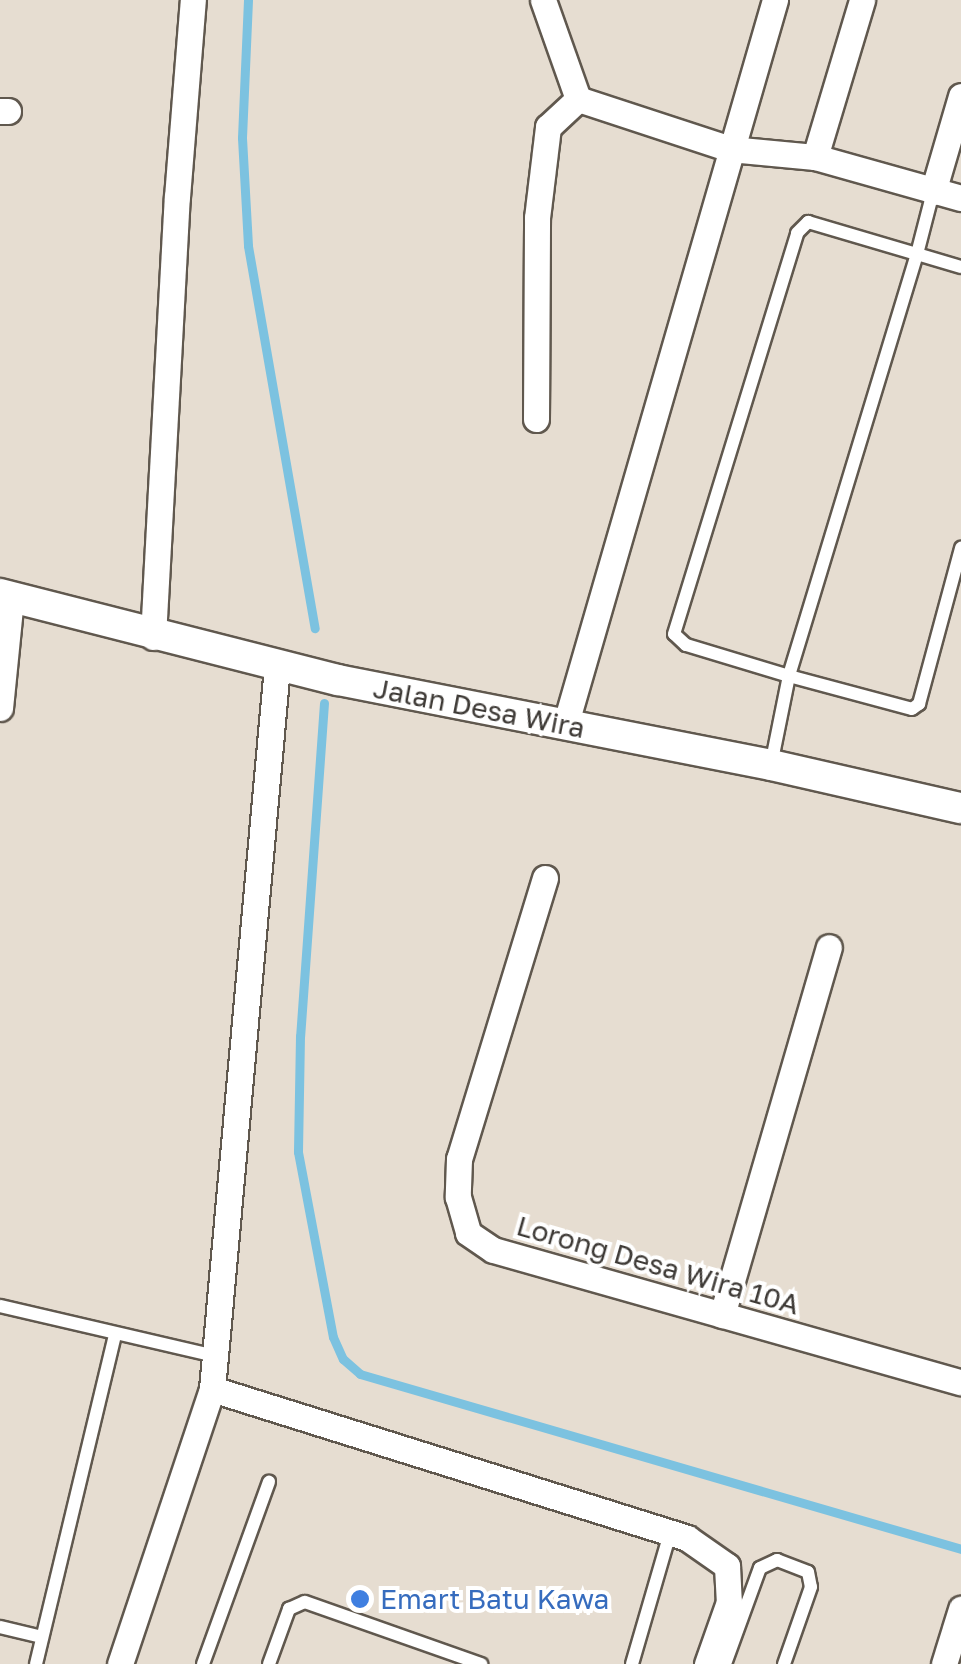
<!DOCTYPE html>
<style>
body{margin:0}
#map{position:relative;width:961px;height:1664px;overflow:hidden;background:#e6ddd1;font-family:"Golos Text",sans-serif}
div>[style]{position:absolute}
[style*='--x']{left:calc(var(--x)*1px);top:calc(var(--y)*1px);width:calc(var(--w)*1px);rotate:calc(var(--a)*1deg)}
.stream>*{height:9px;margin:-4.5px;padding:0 4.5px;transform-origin:4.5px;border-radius:4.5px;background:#7cc2e0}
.roads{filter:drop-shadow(2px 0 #60584e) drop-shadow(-2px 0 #60584e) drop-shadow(0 2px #60584e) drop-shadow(0 -2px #60584e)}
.service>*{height:12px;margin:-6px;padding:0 6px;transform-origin:6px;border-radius:6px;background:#fff}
.minor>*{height:25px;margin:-12.5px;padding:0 12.5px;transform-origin:12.5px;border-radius:12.5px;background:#fff}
.tertiary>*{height:30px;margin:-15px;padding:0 15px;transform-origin:15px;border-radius:15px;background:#fff}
.dots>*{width:28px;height:28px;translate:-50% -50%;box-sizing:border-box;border:5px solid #fff;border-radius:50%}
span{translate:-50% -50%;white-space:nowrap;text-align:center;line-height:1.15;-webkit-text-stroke:8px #fff;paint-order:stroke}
.street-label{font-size:28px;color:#3e3a36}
.shop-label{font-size:28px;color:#366cbe}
.left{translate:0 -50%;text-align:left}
</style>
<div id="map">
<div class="stream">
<i style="--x:248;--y:0;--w:138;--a:92.5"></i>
<i style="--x:242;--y:138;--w:108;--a:86.8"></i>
<i style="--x:248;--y:246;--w:388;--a:80.1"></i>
<i style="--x:324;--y:703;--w:334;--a:94.1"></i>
<i style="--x:300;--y:1036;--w:116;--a:91"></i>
<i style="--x:298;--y:1152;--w:188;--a:79.3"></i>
<i style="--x:333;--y:1337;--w:24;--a:66"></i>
<i style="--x:343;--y:1359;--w:23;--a:41"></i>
<i style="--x:360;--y:1374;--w:626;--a:16.23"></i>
</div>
<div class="roads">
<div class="service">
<i style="--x:961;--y:267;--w:46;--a:-163.5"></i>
<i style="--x:917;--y:254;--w:441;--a:106.9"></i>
<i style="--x:789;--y:676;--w:127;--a:15"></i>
<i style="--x:912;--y:709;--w:9;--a:-36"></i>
<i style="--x:919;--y:704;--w:162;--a:-74.9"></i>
<i style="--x:771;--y:765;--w:91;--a:-78.6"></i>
<i style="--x:789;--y:676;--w:108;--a:-163.2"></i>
<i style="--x:686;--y:645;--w:16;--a:-137"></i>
<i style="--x:674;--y:634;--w:419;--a:-72.9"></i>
<i style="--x:797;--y:233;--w:16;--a:-45"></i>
<i style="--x:808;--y:222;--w:114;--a:16.4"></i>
<i style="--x:917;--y:254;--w:64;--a:-75.5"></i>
<i style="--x:0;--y:1306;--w:221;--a:13.1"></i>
<i style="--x:0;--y:1627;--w:43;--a:13.4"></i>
<i style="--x:36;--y:1664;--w:339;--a:-76.5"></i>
<i style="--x:203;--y:1664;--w:194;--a:-70.1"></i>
<i style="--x:269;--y:1664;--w:59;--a:-70"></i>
<i style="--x:289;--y:1609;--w:17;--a:-24"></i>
<i style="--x:305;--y:1602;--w:187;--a:19.4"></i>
<i style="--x:632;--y:1664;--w:136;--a:-73.8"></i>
<i style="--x:725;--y:1664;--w:102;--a:-70"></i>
<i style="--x:760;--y:1568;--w:19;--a:-25"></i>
<i style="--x:777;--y:1560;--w:33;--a:21"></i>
<i style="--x:808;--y:1572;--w:15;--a:79"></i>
<i style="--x:811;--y:1587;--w:82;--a:109.3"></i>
</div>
<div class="minor">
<i style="--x:543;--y:0;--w:105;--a:70.5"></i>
<i style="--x:578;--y:99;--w:160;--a:18.2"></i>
<i style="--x:730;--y:149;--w:85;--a:5.4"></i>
<i style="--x:815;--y:157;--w:152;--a:15.7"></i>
<i style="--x:0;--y:111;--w:8;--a:0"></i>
<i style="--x:815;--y:157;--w:164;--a:-73.3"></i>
<i style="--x:933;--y:192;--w:100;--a:-73.7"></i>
<i style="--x:536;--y:419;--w:201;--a:-89.7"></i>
<i style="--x:537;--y:218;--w:92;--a:-83.1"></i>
<i style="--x:548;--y:127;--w:41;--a:-43"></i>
<i style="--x:153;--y:637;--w:441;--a:-86.9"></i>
<i style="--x:177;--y:197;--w:198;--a:-85.4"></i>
<i style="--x:0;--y:708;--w:111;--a:-84.3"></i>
<i style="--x:565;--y:726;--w:756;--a:-73.87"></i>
<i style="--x:545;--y:878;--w:294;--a:107"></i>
<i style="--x:459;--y:1159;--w:38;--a:92"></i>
<i style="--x:458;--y:1197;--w:37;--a:74"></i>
<i style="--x:468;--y:1233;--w:30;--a:34"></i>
<i style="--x:493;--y:1250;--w:486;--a:15.8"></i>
<i style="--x:722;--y:1315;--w:383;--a:-73.8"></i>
<i style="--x:212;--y:1389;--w:498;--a:17.4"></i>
<i style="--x:687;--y:1538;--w:49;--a:35"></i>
<i style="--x:727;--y:1566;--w:36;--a:87"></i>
<i style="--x:729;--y:1602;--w:66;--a:109.5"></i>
<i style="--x:120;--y:1664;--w:290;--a:-71.5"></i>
<i style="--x:212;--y:1389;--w:726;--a:-84.86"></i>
<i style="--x:944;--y:1664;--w:58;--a:-72.8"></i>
</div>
<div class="tertiary">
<i style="--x:0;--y:594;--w:349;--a:14.3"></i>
<i style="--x:338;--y:680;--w:441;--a:11.1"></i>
<i style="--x:771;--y:765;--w:195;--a:12.8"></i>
</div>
</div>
<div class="dots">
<i style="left:360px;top:1599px;background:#3f7fe0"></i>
</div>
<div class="street-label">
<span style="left:479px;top:708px;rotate:11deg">Jalan Desa Wira</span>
<span style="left:658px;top:1265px;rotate:16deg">Lorong Desa Wira 10A</span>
</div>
<div class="shop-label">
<span class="left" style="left:380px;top:1599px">Emart Batu Kawa</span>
</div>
</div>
